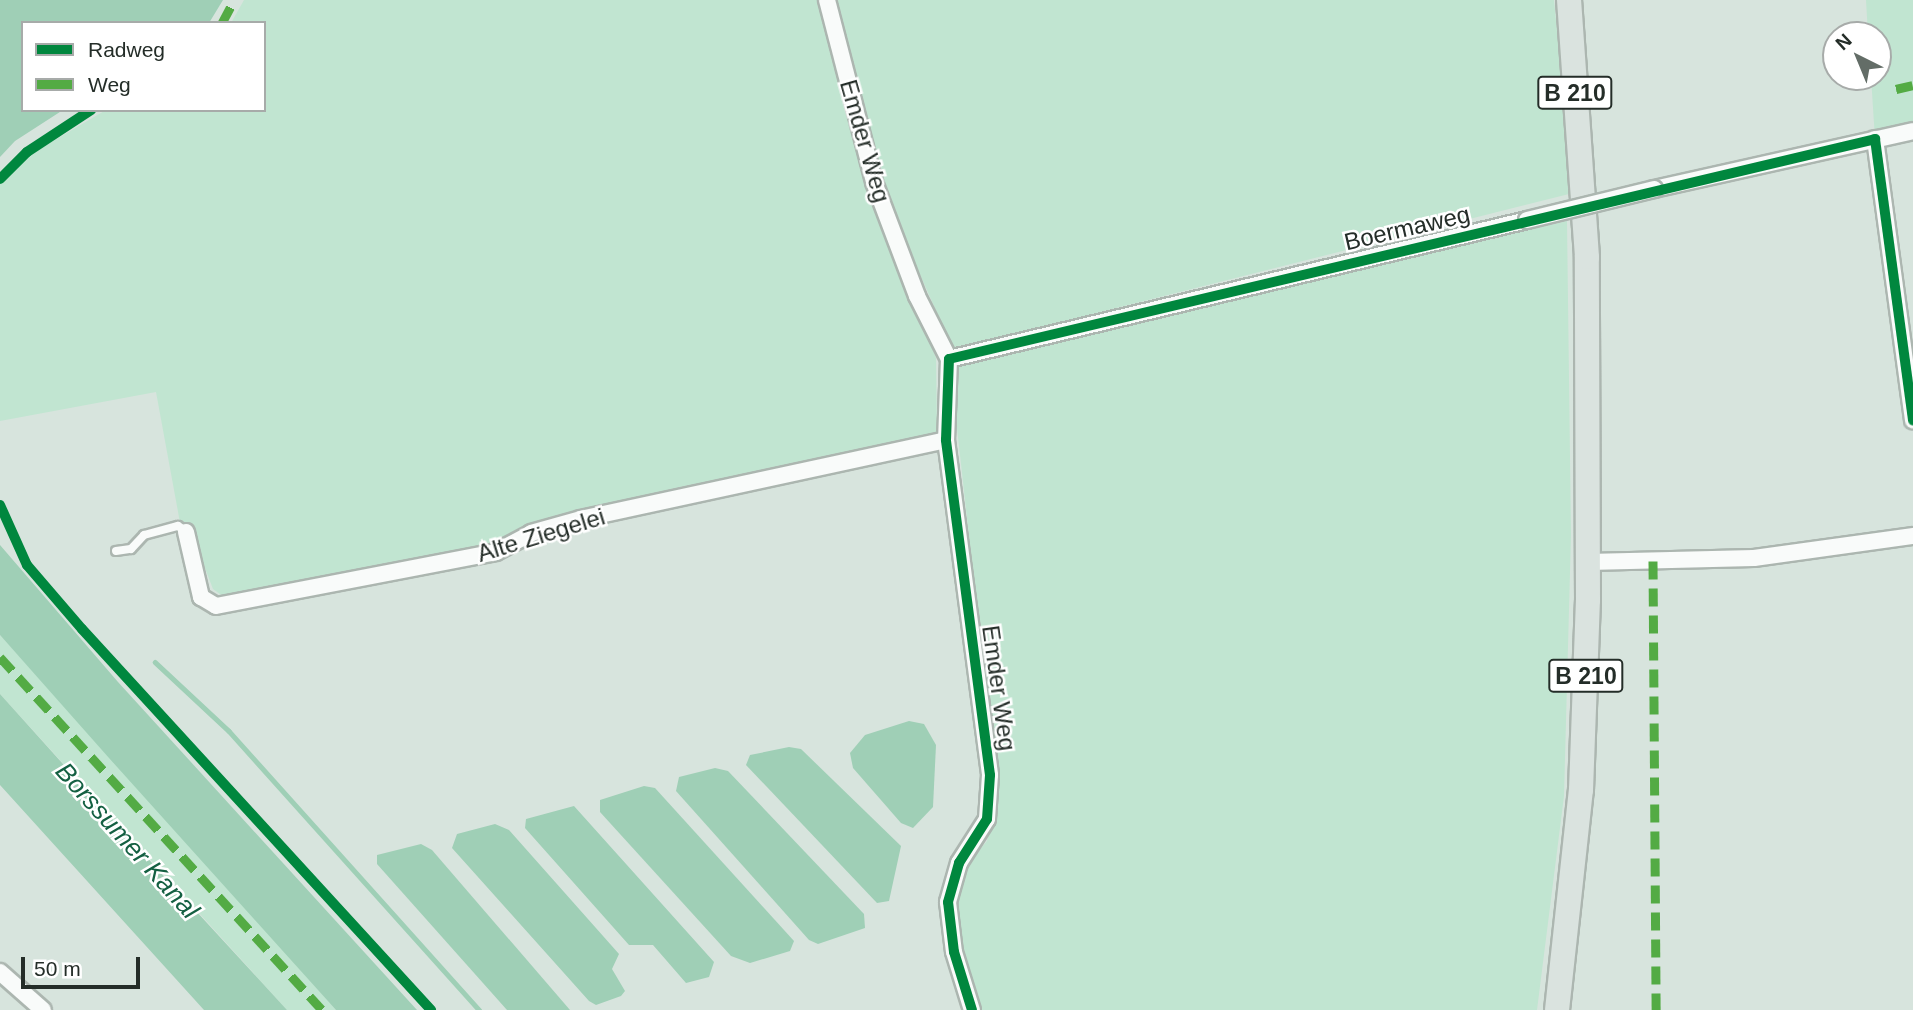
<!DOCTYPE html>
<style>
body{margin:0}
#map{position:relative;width:1913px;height:1010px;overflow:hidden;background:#d7e4dd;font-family:Helvetica,sans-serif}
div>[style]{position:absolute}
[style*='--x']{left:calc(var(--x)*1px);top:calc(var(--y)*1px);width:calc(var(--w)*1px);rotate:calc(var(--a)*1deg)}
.green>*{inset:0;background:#c1e5d1}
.water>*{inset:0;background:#9fcfb6}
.stream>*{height:4.5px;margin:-2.25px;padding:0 2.25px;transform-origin:2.25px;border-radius:2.25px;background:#9fcfb6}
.roads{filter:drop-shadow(2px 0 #acb6b0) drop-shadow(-2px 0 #acb6b0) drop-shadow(0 2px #acb6b0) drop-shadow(0 -2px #acb6b0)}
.lane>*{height:8px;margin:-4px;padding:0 4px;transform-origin:4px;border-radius:4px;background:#f9fbfa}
.street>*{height:16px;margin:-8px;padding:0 8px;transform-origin:8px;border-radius:8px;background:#f9fbfa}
.primary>*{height:24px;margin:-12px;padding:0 12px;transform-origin:12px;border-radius:12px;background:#dae3df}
.bridges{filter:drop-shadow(2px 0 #acb6b0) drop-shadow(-2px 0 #acb6b0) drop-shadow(0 2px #acb6b0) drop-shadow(0 -2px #acb6b0)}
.street-bridge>*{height:16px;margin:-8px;padding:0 8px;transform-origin:8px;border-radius:8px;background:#f9fbfa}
.quiet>*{height:9px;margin-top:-4.5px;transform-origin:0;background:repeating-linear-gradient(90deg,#53ab44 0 18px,transparent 0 27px)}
.cycleway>*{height:10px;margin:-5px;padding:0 5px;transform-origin:5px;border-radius:5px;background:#00873e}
span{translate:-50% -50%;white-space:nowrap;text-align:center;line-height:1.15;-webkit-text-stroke:5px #fff;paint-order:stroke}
.shield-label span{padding:2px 5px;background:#fff;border:2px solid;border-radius:5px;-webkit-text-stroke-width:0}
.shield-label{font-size:23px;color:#242d28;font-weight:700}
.street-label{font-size:24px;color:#242d28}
.water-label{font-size:26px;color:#146042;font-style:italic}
.legend{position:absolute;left:21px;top:21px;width:245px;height:91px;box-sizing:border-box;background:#fff;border:2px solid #a7aba9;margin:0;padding:9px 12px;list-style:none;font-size:21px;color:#242d28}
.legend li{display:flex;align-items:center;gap:14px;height:35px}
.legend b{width:35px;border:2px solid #a7aba9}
.north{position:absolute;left:1822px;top:21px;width:70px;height:70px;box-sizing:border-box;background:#fff;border:2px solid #a7aba9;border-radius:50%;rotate:317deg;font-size:19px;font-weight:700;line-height:28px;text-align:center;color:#242d28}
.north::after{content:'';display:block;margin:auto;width:24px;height:32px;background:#636d67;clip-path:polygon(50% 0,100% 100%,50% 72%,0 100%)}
.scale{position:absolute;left:21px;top:957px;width:119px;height:32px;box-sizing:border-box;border:4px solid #242d28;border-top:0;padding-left:9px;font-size:21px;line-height:24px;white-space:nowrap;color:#242d28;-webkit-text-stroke:5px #fff;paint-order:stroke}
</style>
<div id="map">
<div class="green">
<i style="clip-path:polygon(244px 0,820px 0,867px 183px,936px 358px,937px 433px,531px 526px,492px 545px,224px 597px,213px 589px,190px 529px,181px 528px,156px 392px,0 421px,0 184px,31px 154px,106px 110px,264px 110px,264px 23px,231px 23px)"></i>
<i style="clip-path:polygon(830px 0,1554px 0,1573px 193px,953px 349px,879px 182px)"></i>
<i style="clip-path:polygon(1866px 0,1913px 0,1913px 130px,1875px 139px,1871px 77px,1878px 77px,1878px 35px,1868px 35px)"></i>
<i style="clip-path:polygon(1567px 221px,1571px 535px,1564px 796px,1537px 1010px,982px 1010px,955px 921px,957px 891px,967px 865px,987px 841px,997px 788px,950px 365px)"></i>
<i style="clip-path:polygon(0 635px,200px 856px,336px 1010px,287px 1010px,0 694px)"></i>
</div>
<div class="water">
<i style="clip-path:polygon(0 0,223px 0,209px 23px,23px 23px,23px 110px,63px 110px,15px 141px,0 157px)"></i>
<i style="clip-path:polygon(0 545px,118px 682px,417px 1010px,336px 1010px,109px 758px,0 635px)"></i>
<i style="clip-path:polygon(0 694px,161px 873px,287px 1010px,204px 1010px,0 785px)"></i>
<i style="clip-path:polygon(909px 721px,924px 724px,936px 745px,933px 807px,913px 828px,901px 823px,853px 768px,850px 753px,865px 735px)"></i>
<i style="clip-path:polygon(789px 747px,801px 749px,901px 846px,889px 901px,877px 903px,746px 765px,750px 755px)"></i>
<i style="clip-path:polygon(715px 768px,728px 771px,864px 914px,865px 928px,818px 944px,809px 940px,676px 791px,679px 777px)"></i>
<i style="clip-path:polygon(644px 786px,655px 788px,794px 941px,790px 951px,750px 963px,731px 956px,600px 812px,600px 800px)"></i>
<i style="clip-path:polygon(574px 806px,714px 962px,709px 977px,686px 983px,653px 945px,629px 945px,525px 828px,526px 819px)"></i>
<i style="clip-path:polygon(495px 824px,509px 830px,619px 954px,612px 969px,625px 991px,621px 996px,596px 1005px,589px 1001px,452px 848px,457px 834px)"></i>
<i style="clip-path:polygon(421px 844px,432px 850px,570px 1010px,507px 1010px,377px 864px,377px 855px)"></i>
</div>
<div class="stream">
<i style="--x:155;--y:662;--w:101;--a:43"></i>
<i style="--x:229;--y:731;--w:375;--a:48.1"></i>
</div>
<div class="roads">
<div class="lane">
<i style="--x:116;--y:551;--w:15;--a:-8"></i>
<i style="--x:131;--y:549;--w:19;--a:-47"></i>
<i style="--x:144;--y:535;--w:35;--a:-15"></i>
<i style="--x:178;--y:526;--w:9;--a:32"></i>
</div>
<div class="street">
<i style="--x:827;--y:0;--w:188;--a:75.5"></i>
<i style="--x:874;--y:182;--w:122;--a:69.3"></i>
<i style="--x:917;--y:296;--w:71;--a:63.1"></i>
<i style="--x:949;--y:359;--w:81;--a:92.1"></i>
<i style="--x:946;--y:440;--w:338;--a:82.5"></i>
<i style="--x:990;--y:775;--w:44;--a:93.9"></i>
<i style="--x:987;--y:819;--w:52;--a:122.5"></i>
<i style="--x:959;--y:863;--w:41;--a:105.8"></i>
<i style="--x:948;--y:902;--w:50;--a:83.2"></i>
<i style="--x:954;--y:952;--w:61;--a:72.8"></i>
<i style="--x:1875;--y:139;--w:284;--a:82.3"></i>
<i style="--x:1654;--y:189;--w:265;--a:-12.6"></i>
<i style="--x:949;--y:359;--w:594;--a:-13.52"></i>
<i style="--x:186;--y:532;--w:67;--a:77"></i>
<i style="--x:201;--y:597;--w:17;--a:31"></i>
<i style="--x:216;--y:606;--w:285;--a:-10.9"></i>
<i style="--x:496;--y:552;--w:40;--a:-28"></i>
<i style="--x:531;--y:533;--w:52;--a:-15.6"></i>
<i style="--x:581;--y:519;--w:373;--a:-12.2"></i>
<i style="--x:1588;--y:562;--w:166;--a:-1.4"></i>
<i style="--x:1754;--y:558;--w:161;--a:-7.9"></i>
<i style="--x:0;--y:972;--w:57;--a:41.5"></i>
</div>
<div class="primary">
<i style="--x:1557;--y:1010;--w:221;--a:-83.8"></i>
<i style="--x:1581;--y:790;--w:190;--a:-87.9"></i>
<i style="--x:1588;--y:600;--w:343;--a:-90.2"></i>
<i style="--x:1587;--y:257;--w:258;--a:-94"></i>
</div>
</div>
<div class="bridges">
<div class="street-bridge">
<i style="--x:1527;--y:220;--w:131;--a:-13.7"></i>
</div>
</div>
<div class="quiet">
<i style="--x:222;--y:23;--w:26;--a:-62"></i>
<i style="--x:1896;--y:89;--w:17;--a:-13"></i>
<i style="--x:1653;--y:561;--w:449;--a:89.6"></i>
<i style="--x:0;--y:657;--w:478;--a:47.6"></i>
</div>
<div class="cycleway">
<i style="--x:0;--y:179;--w:38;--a:-45"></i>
<i style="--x:27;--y:152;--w:77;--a:-33.3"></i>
<i style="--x:0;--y:505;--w:66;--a:65.8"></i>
<i style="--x:27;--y:565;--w:84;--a:49.3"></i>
<i style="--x:82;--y:629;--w:517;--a:47.51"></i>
<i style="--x:972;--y:1010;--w:61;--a:-107.2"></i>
<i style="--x:954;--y:952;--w:50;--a:-96.8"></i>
<i style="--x:948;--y:902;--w:41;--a:-74.2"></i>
<i style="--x:959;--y:863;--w:52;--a:-57.5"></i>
<i style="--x:987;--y:819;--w:44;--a:-86.1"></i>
<i style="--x:990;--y:775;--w:338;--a:-97.5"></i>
<i style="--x:946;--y:440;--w:81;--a:-87.9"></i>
<i style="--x:949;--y:359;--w:952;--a:-13.36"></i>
<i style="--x:1875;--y:139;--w:284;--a:82.3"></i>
</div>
<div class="shield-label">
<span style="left:1575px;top:93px">B 210</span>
<span style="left:1586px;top:676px">B 210</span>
</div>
<div class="street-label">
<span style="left:865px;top:141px;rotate:74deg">Emder Weg</span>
<span style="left:1407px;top:228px;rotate:-13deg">Boermaweg</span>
<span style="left:541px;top:535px;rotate:-17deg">Alte Ziegelei</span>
<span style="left:999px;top:688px;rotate:82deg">Emder Weg</span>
</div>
<div class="water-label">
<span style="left:127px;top:841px;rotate:48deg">Borssumer Kanal</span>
</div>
<ul class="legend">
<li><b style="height:9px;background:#00873e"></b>Radweg</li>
<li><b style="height:9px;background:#53ab44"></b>Weg</li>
</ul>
<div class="north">N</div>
<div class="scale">50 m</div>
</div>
